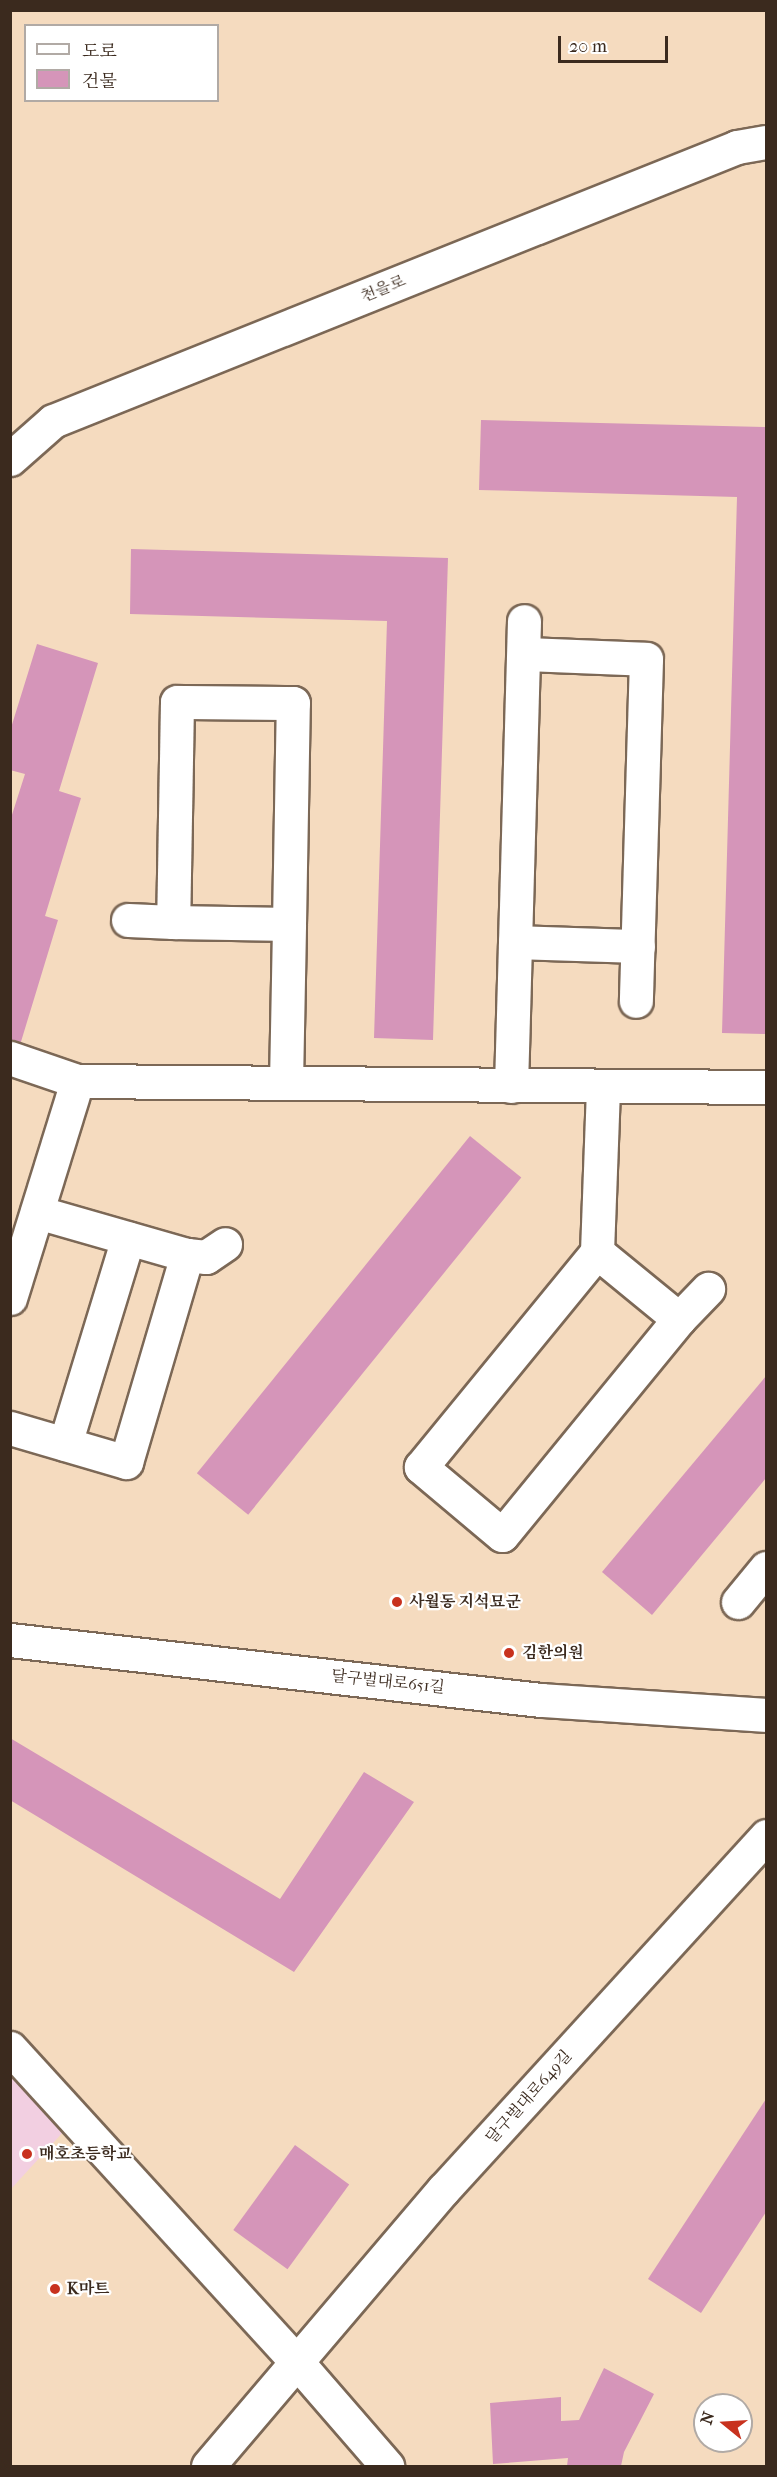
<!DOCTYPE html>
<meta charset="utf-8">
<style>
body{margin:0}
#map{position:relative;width:777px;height:2477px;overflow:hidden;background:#f5dbbf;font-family:"IM FELL French Canon","Noto Serif KR",serif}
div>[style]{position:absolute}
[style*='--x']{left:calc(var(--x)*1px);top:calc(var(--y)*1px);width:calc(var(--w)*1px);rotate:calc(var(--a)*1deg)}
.built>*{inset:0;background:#f2cfe1}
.building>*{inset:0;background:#d595b9;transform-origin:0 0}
.roads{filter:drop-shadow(2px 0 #7c6856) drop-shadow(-2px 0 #7c6856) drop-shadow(0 2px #7c6856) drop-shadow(0 -2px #7c6856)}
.minor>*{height:33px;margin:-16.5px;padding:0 16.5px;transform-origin:16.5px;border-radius:16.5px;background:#fff}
.dots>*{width:16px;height:16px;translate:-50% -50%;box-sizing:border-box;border:3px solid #fff;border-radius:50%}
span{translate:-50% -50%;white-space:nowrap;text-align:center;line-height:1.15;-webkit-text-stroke:4.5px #fff;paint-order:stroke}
.street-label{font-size:16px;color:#3b2a1e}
.poi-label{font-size:16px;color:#3b2a1e;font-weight:700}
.left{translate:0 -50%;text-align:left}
.frame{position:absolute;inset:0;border:12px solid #3b2a1e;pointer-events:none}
.legend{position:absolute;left:24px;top:24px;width:195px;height:78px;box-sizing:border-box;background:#fff;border:2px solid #b1aaa5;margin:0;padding:8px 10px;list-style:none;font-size:18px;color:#3b2a1e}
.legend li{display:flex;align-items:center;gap:12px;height:30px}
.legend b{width:30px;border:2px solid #b1aaa5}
.north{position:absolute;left:693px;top:2393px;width:60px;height:60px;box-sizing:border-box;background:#fff;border:2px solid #b1aaa5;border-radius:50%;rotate:288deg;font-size:16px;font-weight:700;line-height:24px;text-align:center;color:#3b2a1e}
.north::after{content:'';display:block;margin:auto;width:21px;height:27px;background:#c8321e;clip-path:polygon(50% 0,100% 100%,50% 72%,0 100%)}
.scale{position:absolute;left:558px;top:36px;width:110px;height:27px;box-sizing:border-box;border:3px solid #3b2a1e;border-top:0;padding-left:8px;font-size:18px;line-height:21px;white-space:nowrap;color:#3b2a1e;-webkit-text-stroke:4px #fff;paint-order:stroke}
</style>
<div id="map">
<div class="built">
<i style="clip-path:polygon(10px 2048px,75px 2119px,11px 2189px,10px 2189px)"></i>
</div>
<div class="building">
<i style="clip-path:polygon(481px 420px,766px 427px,766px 1034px,722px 1033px,737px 497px,479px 490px)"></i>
<i style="clip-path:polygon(131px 549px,448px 558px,433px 1040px,374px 1038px,387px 621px,130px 614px)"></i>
<i style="clip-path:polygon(37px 644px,98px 663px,59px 791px,81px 798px,45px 916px,58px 920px,20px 1045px,10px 1042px,10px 821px,25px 774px,10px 770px,10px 731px)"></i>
<i style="left:470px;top:1136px;width:66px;height:434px;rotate:39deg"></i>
<i style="clip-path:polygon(766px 1376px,766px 1478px,652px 1615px,602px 1572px)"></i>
<i style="clip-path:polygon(10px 1738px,280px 1899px,364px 1772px,414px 1802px,294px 1972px,10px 1800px)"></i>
<i style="clip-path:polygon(766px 2099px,766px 2212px,701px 2313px,648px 2279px)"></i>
<i style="left:295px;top:2145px;width:67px;height:105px;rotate:36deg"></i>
<i style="clip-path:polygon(604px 2368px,654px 2394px,624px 2452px,621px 2466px,567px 2466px,568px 2458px,493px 2464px,490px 2403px,561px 2397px,561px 2421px,579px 2420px)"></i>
</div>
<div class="roads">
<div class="minor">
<i style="--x:10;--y:459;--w:57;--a:-41.5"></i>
<i style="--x:53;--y:421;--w:737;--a:-21.83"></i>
<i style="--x:737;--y:147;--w:29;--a:-10"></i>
<i style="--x:524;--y:654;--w:122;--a:2.3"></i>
<i style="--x:646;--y:659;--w:342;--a:91.7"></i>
<i style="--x:128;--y:920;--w:45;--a:2.5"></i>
<i style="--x:515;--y:942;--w:123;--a:1.9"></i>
<i style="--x:10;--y:1058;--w:71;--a:18.9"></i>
<i style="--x:77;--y:1081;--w:689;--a:0.5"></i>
<i style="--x:286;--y:1083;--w:159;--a:-88.9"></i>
<i style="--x:289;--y:924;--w:221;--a:-89"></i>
<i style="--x:293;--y:703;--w:116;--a:-179.5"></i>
<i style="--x:177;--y:702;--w:220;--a:91"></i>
<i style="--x:173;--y:922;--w:116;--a:1"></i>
<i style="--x:511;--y:1086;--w:465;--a:-88.4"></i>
<i style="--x:37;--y:1212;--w:156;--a:16"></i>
<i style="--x:187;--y:1255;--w:19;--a:6"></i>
<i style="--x:206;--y:1257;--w:23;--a:-34"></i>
<i style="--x:597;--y:1252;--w:106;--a:39.3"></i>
<i style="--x:679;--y:1319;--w:279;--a:129.3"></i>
<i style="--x:502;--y:1535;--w:106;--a:-140"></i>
<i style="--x:421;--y:1467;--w:278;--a:-50.7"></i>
<i style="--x:597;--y:1252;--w:165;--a:-87.9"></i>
<i style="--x:10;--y:1298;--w:227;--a:-72.8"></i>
<i style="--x:679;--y:1319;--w:42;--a:-46"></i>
<i style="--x:10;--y:1428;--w:121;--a:16.3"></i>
<i style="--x:126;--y:1462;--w:216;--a:-73.6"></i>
<i style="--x:65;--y:1444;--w:215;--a:-73"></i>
<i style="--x:738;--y:1602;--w:44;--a:-50.5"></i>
<i style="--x:10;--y:1640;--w:534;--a:6.45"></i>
<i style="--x:541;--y:1700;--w:225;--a:3.8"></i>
<i style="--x:10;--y:2048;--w:425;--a:47.6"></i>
<i style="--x:297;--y:2362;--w:138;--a:49.1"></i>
<i style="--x:208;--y:2466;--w:364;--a:-49.6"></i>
<i style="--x:444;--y:2189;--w:478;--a:-47.6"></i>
</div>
</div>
<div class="dots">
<i style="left:397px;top:1602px;background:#c8321e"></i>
<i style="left:509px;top:1653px;background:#c8321e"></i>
<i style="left:27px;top:2154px;background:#c8321e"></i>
<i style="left:55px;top:2289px;background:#c8321e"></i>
</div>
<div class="street-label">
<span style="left:383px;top:289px;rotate:-22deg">천을로</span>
<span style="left:388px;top:1682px;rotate:6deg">달구벌대로651길</span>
<span style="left:529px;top:2097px;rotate:-48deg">달구벌대로649길</span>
</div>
<div class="poi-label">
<span class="left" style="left:409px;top:1602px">사월동 지석묘군</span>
<span class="left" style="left:522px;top:1653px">김한의원</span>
<span class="left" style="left:39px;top:2154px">매호초등학교</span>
<span class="left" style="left:67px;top:2289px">K마트</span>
</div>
<div class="frame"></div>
<ul class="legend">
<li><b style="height:8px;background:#fff"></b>도로</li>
<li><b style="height:16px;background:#d595b9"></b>건물</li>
</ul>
<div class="north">N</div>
<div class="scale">20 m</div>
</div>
